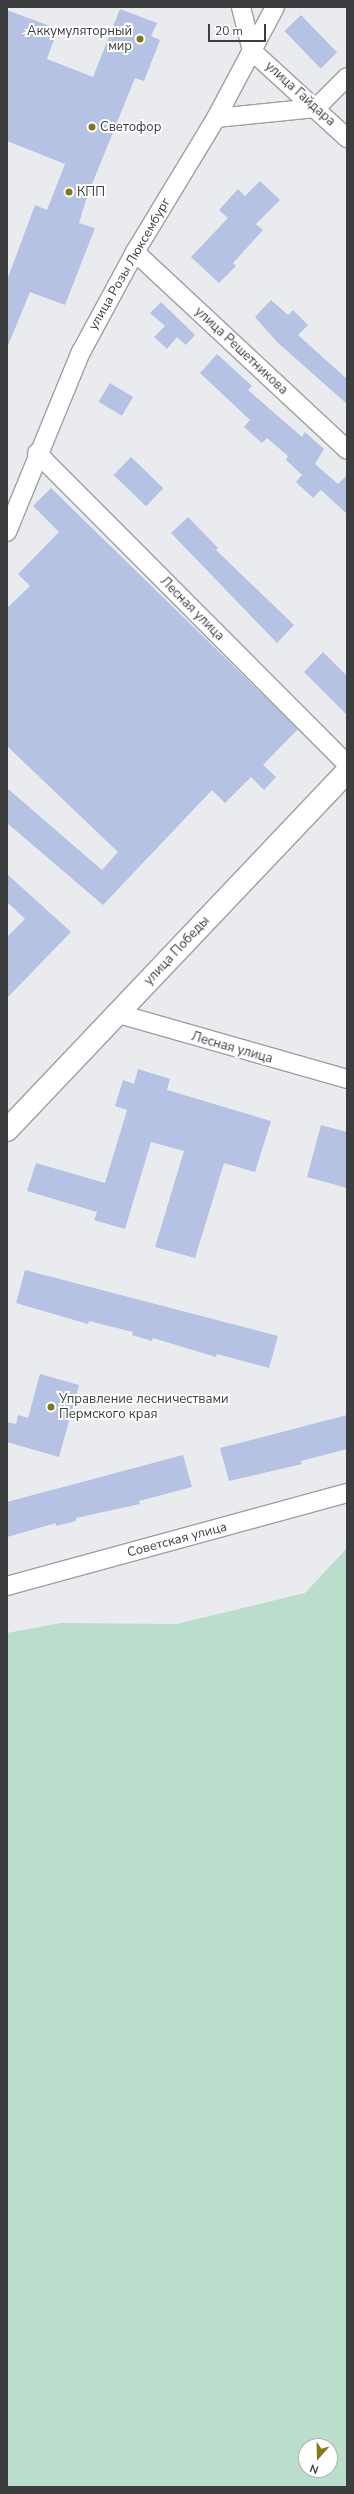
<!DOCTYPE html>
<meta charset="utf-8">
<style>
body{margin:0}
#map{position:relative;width:354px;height:2494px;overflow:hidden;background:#eaebef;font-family:"Nunito Sans",sans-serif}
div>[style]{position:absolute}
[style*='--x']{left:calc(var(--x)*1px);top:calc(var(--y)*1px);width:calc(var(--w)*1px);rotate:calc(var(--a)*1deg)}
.green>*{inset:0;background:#bbdecc}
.building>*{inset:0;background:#b5c2e4;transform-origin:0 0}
.roads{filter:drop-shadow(1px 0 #9fa0a3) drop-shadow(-1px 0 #9fa0a3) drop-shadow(0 1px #9fa0a3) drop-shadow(0 -1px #9fa0a3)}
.minor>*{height:18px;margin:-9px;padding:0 9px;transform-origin:9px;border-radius:9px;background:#fff}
.tertiary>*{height:22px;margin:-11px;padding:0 11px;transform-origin:11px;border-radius:11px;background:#fff}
.dots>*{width:11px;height:11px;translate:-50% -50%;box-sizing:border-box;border:2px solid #fff;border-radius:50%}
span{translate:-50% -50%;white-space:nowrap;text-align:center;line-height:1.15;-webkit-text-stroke:4px #fff;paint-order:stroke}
.poi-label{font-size:13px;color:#3c3d3e}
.right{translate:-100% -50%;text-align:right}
.left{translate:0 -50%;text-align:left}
.street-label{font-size:13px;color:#3c3d3e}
.frame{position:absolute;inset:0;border:8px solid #3c3d3e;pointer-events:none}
.north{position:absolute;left:298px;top:2438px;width:40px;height:40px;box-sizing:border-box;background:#fff;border:1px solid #b1b1b2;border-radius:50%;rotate:200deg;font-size:11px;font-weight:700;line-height:16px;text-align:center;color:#3c3d3e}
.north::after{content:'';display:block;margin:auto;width:14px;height:18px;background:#81781c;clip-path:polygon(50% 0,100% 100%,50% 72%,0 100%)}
.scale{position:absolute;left:208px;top:24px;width:58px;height:18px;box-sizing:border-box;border:2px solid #3c3d3e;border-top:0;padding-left:5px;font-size:12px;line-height:14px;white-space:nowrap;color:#3c3d3e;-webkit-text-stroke:3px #fff;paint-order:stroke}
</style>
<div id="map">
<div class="green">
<i style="clip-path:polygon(evenodd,347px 1548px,347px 2487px,7px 2487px,7px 1633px,61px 1623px,177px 1624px,305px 1593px,347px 1548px,306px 2446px,330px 2446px,330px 2470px,306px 2470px,306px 2446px)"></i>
</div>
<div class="building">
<i style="clip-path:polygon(120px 9px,157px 23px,151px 36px,160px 40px,144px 81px,135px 78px,88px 194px,79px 223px,95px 228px,65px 305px,30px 292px,7px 348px,7px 280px,35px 205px,47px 210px,65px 164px,7px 141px,7px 10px,58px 29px,47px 59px,93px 77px)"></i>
<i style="left:301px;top:15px;width:52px;height:23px;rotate:46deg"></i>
<i style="clip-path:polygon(260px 181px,280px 200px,256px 224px,263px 230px,233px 263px,236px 266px,219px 283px,191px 257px,228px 218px,219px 210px,238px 189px,245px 196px)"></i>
<i style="clip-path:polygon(271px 300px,288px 315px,293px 310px,308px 325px,298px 335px,347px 379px,347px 404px,277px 342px,255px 317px)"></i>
<i style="clip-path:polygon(161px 302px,195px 335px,186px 345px,177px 337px,167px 349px,154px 337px,165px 326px,150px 313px)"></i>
<i style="clip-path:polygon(217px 354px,252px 386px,248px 390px,302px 437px,305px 432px,324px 449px,315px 464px,338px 484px,347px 475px,347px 514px,321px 490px,313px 498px,296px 482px,302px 475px,286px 460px,288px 456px,267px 438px,262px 443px,244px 427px,250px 420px,200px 373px)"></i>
<i style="left:110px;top:383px;width:27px;height:22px;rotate:31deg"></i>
<i style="left:131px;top:457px;width:45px;height:25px;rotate:44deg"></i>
<i style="clip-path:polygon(51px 488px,298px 729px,263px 765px,276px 777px,264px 790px,251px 777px,225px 803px,212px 790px,103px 905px,7px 823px,7px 788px,102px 870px,118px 852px,7px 746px,7px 608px,30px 586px,18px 574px,59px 532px,33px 506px)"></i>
<i style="clip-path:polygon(188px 517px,218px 548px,216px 550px,294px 625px,277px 643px,171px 533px)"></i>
<i style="clip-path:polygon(323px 652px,347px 676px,347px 715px,304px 672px)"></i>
<i style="clip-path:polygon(7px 874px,71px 932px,7px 998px,7px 937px,25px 919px,7px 902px)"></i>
<i style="clip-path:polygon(138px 1069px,170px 1079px,167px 1090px,271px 1121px,255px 1172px,224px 1163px,195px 1258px,155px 1247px,184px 1151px,151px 1142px,125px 1229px,94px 1220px,97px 1212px,27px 1191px,36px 1163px,105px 1183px,127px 1110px,115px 1106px,123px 1080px,134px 1084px)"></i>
<i style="clip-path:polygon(321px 1125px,347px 1132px,347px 1188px,307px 1177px)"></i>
<i style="clip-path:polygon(25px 1270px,278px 1336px,269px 1368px,217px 1354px,216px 1357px,153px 1338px,152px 1341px,132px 1335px,133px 1332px,89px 1321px,88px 1324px,16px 1303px)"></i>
<i style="clip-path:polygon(40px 1374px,79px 1385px,59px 1457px,7px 1442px,7px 1422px,16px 1424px,18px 1415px,28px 1418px)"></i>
<i style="clip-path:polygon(347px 1415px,347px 1449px,301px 1461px,302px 1464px,229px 1481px,220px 1448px)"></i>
<i style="clip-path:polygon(183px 1455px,192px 1487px,139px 1501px,140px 1504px,76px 1518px,76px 1521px,56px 1526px,56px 1523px,7px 1537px,7px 1502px)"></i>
</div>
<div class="roads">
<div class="minor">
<i style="--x:241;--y:7;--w:45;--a:76"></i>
<i style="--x:252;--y:51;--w:129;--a:42.5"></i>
<i style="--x:216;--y:118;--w:100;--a:-5.7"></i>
<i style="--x:316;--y:108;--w:44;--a:-45"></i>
<i style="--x:135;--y:252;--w:290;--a:43"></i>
<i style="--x:37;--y:453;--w:439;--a:45.1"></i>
<i style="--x:7;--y:532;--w:195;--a:-67.7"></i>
<i style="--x:81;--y:352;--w:114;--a:-61.6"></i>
<i style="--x:135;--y:252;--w:157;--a:-58.8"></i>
<i style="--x:216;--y:118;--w:126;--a:-62"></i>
<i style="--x:119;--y:1014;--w:237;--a:15.9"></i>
<i style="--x:7;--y:1586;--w:352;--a:-15.3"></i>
</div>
<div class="tertiary">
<i style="--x:7;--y:1130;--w:494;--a:-46.5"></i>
</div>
</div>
<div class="dots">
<i style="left:140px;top:39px;background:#81781c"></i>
<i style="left:92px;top:127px;background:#81781c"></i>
<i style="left:69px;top:192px;background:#81781c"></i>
<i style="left:51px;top:1407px;background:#81781c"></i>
</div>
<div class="poi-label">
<span class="right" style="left:132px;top:39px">Аккумуляторный<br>мир</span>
<span class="left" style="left:100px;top:127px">Светофор</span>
<span class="left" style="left:77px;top:192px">КПП</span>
<span class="left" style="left:59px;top:1407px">Управление лесничествами<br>Пермского края</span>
</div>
<div class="street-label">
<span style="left:300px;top:94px;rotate:42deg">улица Гайдара</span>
<span style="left:130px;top:264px;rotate:-60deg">улица Розы Люксембург</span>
<span style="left:241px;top:351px;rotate:43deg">улица Решетникова</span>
<span style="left:192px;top:609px;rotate:45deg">Лесная улица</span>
<span style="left:177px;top:951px;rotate:-47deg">улица Победы</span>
<span style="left:232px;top:1048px;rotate:16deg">Лесная улица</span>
<span style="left:177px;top:1540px;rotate:-15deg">Советская улица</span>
</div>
<div class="frame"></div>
<div class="north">N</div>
<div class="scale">20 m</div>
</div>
